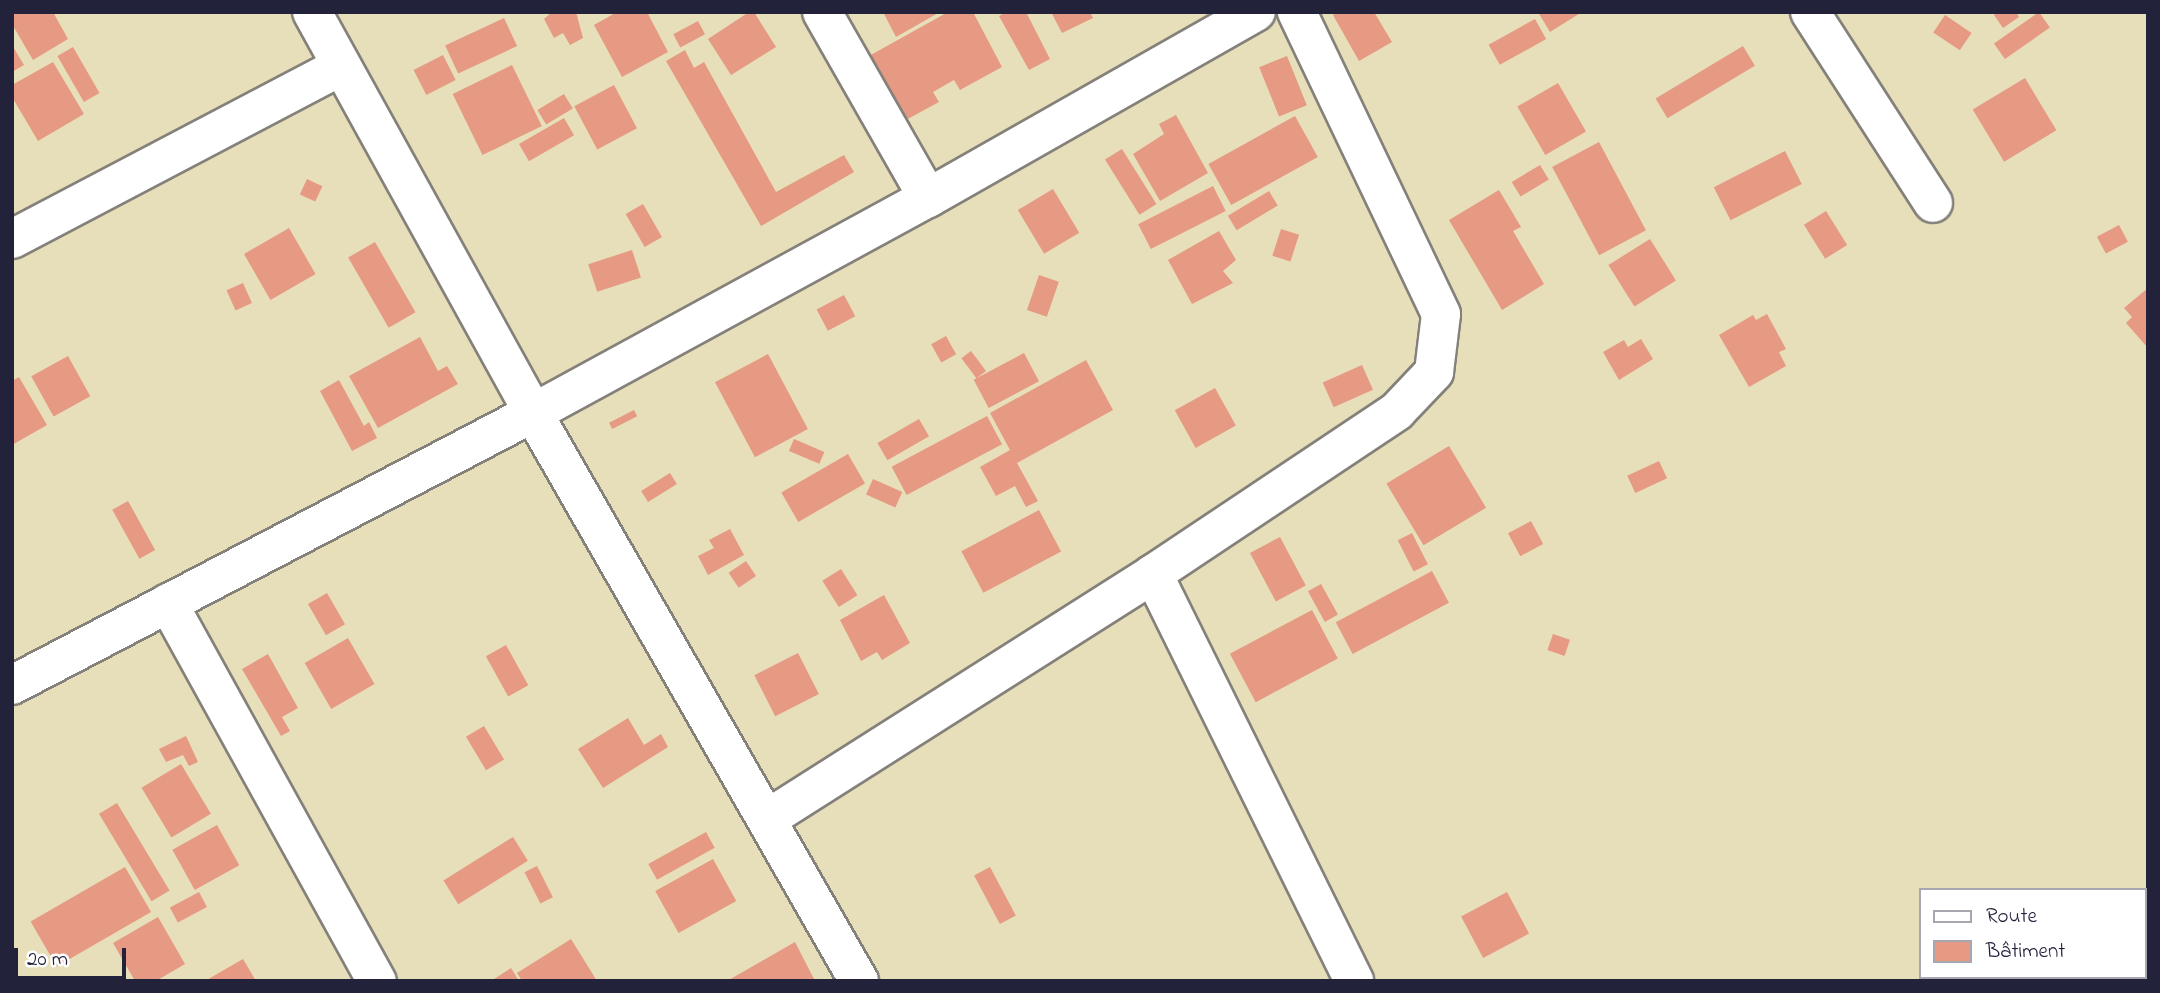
<!DOCTYPE html>
<meta charset="utf-8">
<style>
body{margin:0}
#map{position:relative;width:2160px;height:993px;overflow:hidden;background:#e7dfba;font-family:"Indie Flower",sans-serif}
div>[style]{position:absolute}
[style*='--x']{left:calc(var(--x)*1px);top:calc(var(--y)*1px);width:calc(var(--w)*1px);rotate:calc(var(--a)*1deg)}
.building>*{inset:0;background:#e69983;transform-origin:0 0}
.roads{filter:drop-shadow(2px 0 #84807a) drop-shadow(-2px 0 #84807a) drop-shadow(0 2px #84807a) drop-shadow(0 -2px #84807a)}
.minor>*{height:38px;margin:-19px;padding:0 19px;transform-origin:19px;border-radius:19px;background:#fff}
span{translate:-50% -50%;white-space:nowrap;text-align:center;line-height:1.15;-webkit-text-stroke:5px #fff;paint-order:stroke}
.frame{position:absolute;inset:0;border:14px solid #22223b;pointer-events:none}
.legend{position:absolute;left:1919px;top:888px;width:228px;height:91px;box-sizing:border-box;background:#fff;border:2px solid #a7a7b1;margin:0;padding:9px 12px;list-style:none;font-size:21px;color:#22223b}
.legend li{display:flex;align-items:center;gap:14px;height:35px}
.legend b{width:35px;border:2px solid #a7a7b1}
.scale{position:absolute;left:14px;top:948px;width:112px;height:32px;box-sizing:border-box;border:4px solid #22223b;border-top:0;padding-left:9px;font-size:21px;line-height:24px;white-space:nowrap;color:#22223b;-webkit-text-stroke:5px #fff;paint-order:stroke}
</style>
<div id="map">
<div class="building">
<i style="clip-path:polygon(12px 12px,53px 12px,68px 39px,33px 60px,12px 24px)"></i>
<i style="clip-path:polygon(552px 12px,576px 12px,583px 38px,570px 45px,563px 33px,554px 38px,544px 19px)"></i>
<i style="clip-path:polygon(617px 12px,647px 12px,668px 52px,622px 77px,594px 25px)"></i>
<i style="clip-path:polygon(749px 12px,754px 12px,776px 47px,731px 75px,708px 39px)"></i>
<i style="clip-path:polygon(883px 12px,940px 12px,896px 37px)"></i>
<i style="clip-path:polygon(948px 12px,973px 12px,1002px 67px,960px 90px,954px 80px,933px 92px,939px 102px,904px 121px,869px 56px)"></i>
<i style="clip-path:polygon(1006px 12px,1026px 12px,1050px 59px,1029px 70px,999px 16px)"></i>
<i style="clip-path:polygon(1051px 12px,1090px 12px,1093px 18px,1062px 33px)"></i>
<i style="clip-path:polygon(1338px 12px,1374px 12px,1392px 42px,1359px 61px,1333px 15px)"></i>
<i style="clip-path:polygon(1538px 12px,1582px 12px,1550px 32px)"></i>
<i style="clip-path:polygon(1997px 12px,2016px 12px,2019px 17px,2003px 28px,1994px 15px)"></i>
<i style="left:2039px;top:12px;width:19px;height:55px;rotate:55deg"></i>
<i style="left:1945px;top:15px;width:32px;height:21px;rotate:34deg"></i>
<i style="left:504px;top:18px;width:31px;height:65px;rotate:65deg"></i>
<i style="left:1535px;top:19px;width:23px;height:53px;rotate:61deg"></i>
<i style="left:698px;top:21px;width:15px;height:28px;rotate:62deg"></i>
<i style="clip-path:polygon(12px 45px,24px 65px,12px 72px)"></i>
<i style="left:1743px;top:46px;width:23px;height:102px;rotate:59deg"></i>
<i style="left:73px;top:47px;width:53px;height:18px;rotate:60deg"></i>
<i style="clip-path:polygon(685px 50px,694px 68px,704px 62px,776px 192px,844px 155px,854px 172px,761px 226px,666px 61px)"></i>
<i style="left:443px;top:55px;width:28px;height:33px;rotate:63deg"></i>
<i style="left:1287px;top:56px;width:53px;height:30px;rotate:68deg"></i>
<i style="clip-path:polygon(53px 62px,84px 114px,38px 141px,12px 97px,12px 85px)"></i>
<i style="left:512px;top:65px;width:68px;height:66px;rotate:64deg"></i>
<i style="left:2025px;top:78px;width:61px;height:61px;rotate:59deg"></i>
<i style="left:1558px;top:83px;width:56px;height:47px;rotate:60deg"></i>
<i style="left:614px;top:85px;width:49px;height:45px;rotate:62deg"></i>
<i style="left:564px;top:94px;width:17px;height:31px;rotate:59deg"></i>
<i style="clip-path:polygon(1176px 115px,1208px 173px,1160px 201px,1133px 154px,1164px 134px,1159px 124px)"></i>
<i style="left:1295px;top:116px;width:47px;height:99px;rotate:61deg"></i>
<i style="left:564px;top:118px;width:20px;height:52px;rotate:60deg"></i>
<i style="left:1599px;top:142px;width:100px;height:53px;rotate:62deg"></i>
<i style="left:1122px;top:149px;width:65px;height:20px;rotate:58deg"></i>
<i style="left:1785px;top:151px;width:37px;height:80px;rotate:63deg"></i>
<i style="left:1540px;top:165px;width:17px;height:33px;rotate:59deg"></i>
<i style="left:307px;top:179px;width:17px;height:17px;rotate:25deg"></i>
<i style="left:1213px;top:186px;width:28px;height:84px;rotate:63deg"></i>
<i style="left:1053px;top:189px;width:51px;height:41px;rotate:59deg"></i>
<i style="clip-path:polygon(1499px 190px,1521px 227px,1513px 231px,1544px 284px,1502px 310px,1449px 220px)"></i>
<i style="left:1269px;top:191px;width:17px;height:48px;rotate:59deg"></i>
<i style="left:643px;top:204px;width:38px;height:20px;rotate:60deg"></i>
<i style="left:1826px;top:211px;width:40px;height:26px;rotate:58deg"></i>
<i style="left:2119px;top:225px;width:19px;height:25px;rotate:62deg"></i>
<i style="left:289px;top:228px;width:53px;height:52px;rotate:60deg"></i>
<i style="left:1281px;top:229px;width:19px;height:28px;rotate:18deg"></i>
<i style="clip-path:polygon(1219px 231px,1236px 260px,1223px 271px,1233px 283px,1192px 304px,1168px 260px)"></i>
<i style="left:1650px;top:239px;width:49px;height:49px;rotate:58deg"></i>
<i style="left:375px;top:242px;width:81px;height:31px;rotate:60deg"></i>
<i style="left:632px;top:250px;width:29px;height:46px;rotate:72deg"></i>
<i style="left:1039px;top:275px;width:21px;height:37px;rotate:19deg"></i>
<i style="left:243px;top:283px;width:22px;height:18px;rotate:66deg"></i>
<i style="clip-path:polygon(2148px 288px,2148px 348px,2126px 323px,2132px 317px,2124px 308px)"></i>
<i style="left:844px;top:295px;width:24px;height:31px;rotate:62deg"></i>
<i style="clip-path:polygon(1767px 314px,1786px 349px,1779px 352px,1786px 366px,1749px 387px,1719px 335px,1753px 315px,1756px 320px)"></i>
<i style="left:946px;top:336px;width:21px;height:17px;rotate:61deg"></i>
<i style="clip-path:polygon(420px 337px,438px 371px,447px 366px,458px 384px,378px 428px,349px 376px)"></i>
<i style="clip-path:polygon(1641px 339px,1653px 359px,1619px 380px,1603px 352px,1624px 340px,1628px 347px)"></i>
<i style="left:971px;top:351px;width:25px;height:12px;rotate:53deg"></i>
<i style="left:1024px;top:353px;width:32px;height:57px;rotate:62deg"></i>
<i style="left:768px;top:354px;width:85px;height:60px;rotate:62deg"></i>
<i style="left:68px;top:356px;width:46px;height:42px;rotate:61deg"></i>
<i style="clip-path:polygon(1086px 360px,1113px 410px,1017px 463px,1038px 501px,1026px 507px,1015px 486px,996px 496px,980px 467px,1010px 450px,990px 413px)"></i>
<i style="left:1362px;top:365px;width:27px;height:43px;rotate:66deg"></i>
<i style="clip-path:polygon(19px 377px,47px 425px,12px 445px,12px 381px)"></i>
<i style="clip-path:polygon(339px 380px,364px 426px,369px 422px,377px 438px,352px 451px,320px 391px)"></i>
<i style="left:1215px;top:388px;width:43px;height:46px;rotate:61deg"></i>
<i style="left:634px;top:410px;width:7px;height:28px;rotate:63deg"></i>
<i style="left:987px;top:416px;width:32px;height:108px;rotate:62deg"></i>
<i style="left:919px;top:419px;width:20px;height:48px;rotate:60deg"></i>
<i style="left:794px;top:439px;width:33px;height:13px;rotate:23deg"></i>
<i style="left:1449px;top:446px;width:72px;height:73px;rotate:59deg"></i>
<i style="left:848px;top:454px;width:34px;height:77px;rotate:60deg"></i>
<i style="left:1659px;top:461px;width:19px;height:35px;rotate:65deg"></i>
<i style="left:670px;top:473px;width:13px;height:34px;rotate:58deg"></i>
<i style="left:873px;top:479px;width:32px;height:17px;rotate:24deg"></i>
<i style="left:128px;top:501px;width:56px;height:18px;rotate:61deg"></i>
<i style="left:1039px;top:510px;width:47px;height:88px;rotate:62deg"></i>
<i style="left:1531px;top:521px;width:26px;height:26px;rotate:62deg"></i>
<i style="clip-path:polygon(730px 529px,744px 555px,708px 575px,698px 556px,714px 548px,709px 540px)"></i>
<i style="left:1412px;top:533px;width:35px;height:16px;rotate:63deg"></i>
<i style="left:1280px;top:537px;width:55px;height:34px;rotate:62deg"></i>
<i style="left:746px;top:561px;width:18px;height:21px;rotate:56deg"></i>
<i style="left:841px;top:569px;width:31px;height:22px;rotate:58deg"></i>
<i style="left:1432px;top:571px;width:36px;height:109px;rotate:62deg"></i>
<i style="left:1321px;top:584px;width:35px;height:15px;rotate:61deg"></i>
<i style="left:327px;top:593px;width:36px;height:22px;rotate:60deg"></i>
<i style="clip-path:polygon(884px 595px,910px 643px,882px 660px,877px 652px,861px 661px,840px 620px)"></i>
<i style="left:1312px;top:610px;width:55px;height:93px;rotate:62deg"></i>
<i style="left:1553px;top:634px;width:18px;height:17px;rotate:19deg"></i>
<i style="left:348px;top:638px;width:53px;height:50px;rotate:60deg"></i>
<i style="left:506px;top:645px;width:46px;height:23px;rotate:61deg"></i>
<i style="left:798px;top:653px;width:46px;height:49px;rotate:63deg"></i>
<i style="clip-path:polygon(268px 654px,298px 708px,282px 717px,290px 731px,281px 736px,242px 669px)"></i>
<i style="clip-path:polygon(628px 718px,644px 745px,661px 734px,668px 747px,603px 788px,578px 749px)"></i>
<i style="left:484px;top:726px;width:39px;height:21px;rotate:59deg"></i>
<i style="clip-path:polygon(186px 736px,198px 762px,189px 766px,183px 755px,166px 762px,159px 749px)"></i>
<i style="left:181px;top:764px;width:58px;height:46px;rotate:59deg"></i>
<i style="left:117px;top:803px;width:102px;height:21px;rotate:59deg"></i>
<i style="left:217px;top:825px;width:46px;height:51px;rotate:61deg"></i>
<i style="left:706px;top:832px;width:18px;height:66px;rotate:61deg"></i>
<i style="left:513px;top:837px;width:28px;height:82px;rotate:58deg"></i>
<i style="left:713px;top:859px;width:48px;height:66px;rotate:61deg"></i>
<i style="left:537px;top:866px;width:35px;height:14px;rotate:63deg"></i>
<i style="left:125px;top:867px;width:52px;height:109px;rotate:60deg"></i>
<i style="left:990px;top:867px;width:55px;height:18px;rotate:62deg"></i>
<i style="left:199px;top:892px;width:17px;height:33px;rotate:62deg"></i>
<i style="left:1507px;top:892px;width:47px;height:52px;rotate:62deg"></i>
<i style="clip-path:polygon(158px 917px,185px 964px,156px 981px,135px 981px,113px 943px)"></i>
<i style="clip-path:polygon(571px 939px,597px 981px,522px 981px,517px 973px)"></i>
<i style="clip-path:polygon(795px 942px,815px 981px,727px 981px)"></i>
<i style="clip-path:polygon(243px 959px,256px 981px,205px 981px)"></i>
<i style="clip-path:polygon(511px 968px,519px 981px,491px 981px)"></i>
</div>
<div class="roads">
<div class="minor">
<i style="--x:312;--y:12;--w:458;--a:61.1"></i>
<i style="--x:533;--y:413;--w:655;--a:60.15"></i>
<i style="--x:822;--y:12;--w:214;--a:60.3"></i>
<i style="--x:1810;--y:12;--w:227;--a:57.2"></i>
<i style="--x:12;--y:239;--w:372;--a:-27.7"></i>
<i style="--x:1153;--y:574;--w:454;--a:63.7"></i>
<i style="--x:168;--y:603;--w:432;--a:61.1"></i>
<i style="--x:12;--y:685;--w:588;--a:-27.57"></i>
<i style="--x:533;--y:413;--w:450;--a:-28.6"></i>
<i style="--x:928;--y:198;--w:377;--a:-29.6"></i>
<i style="--x:767;--y:819;--w:457;--a:-32.4"></i>
<i style="--x:1153;--y:574;--w:293;--a:-33.7"></i>
<i style="--x:1397;--y:411;--w:54;--a:-46.5"></i>
<i style="--x:1434;--y:372;--w:58;--a:-83.1"></i>
<i style="--x:1441;--y:314;--w:335;--a:-115.5"></i>
</div>
</div>
<div class="frame"></div>
<ul class="legend">
<li><b style="height:9px;background:#fff"></b>Route</li>
<li><b style="height:19px;background:#e69983"></b>Bâtiment</li>
</ul>
<div class="scale">20 m</div>
</div>
